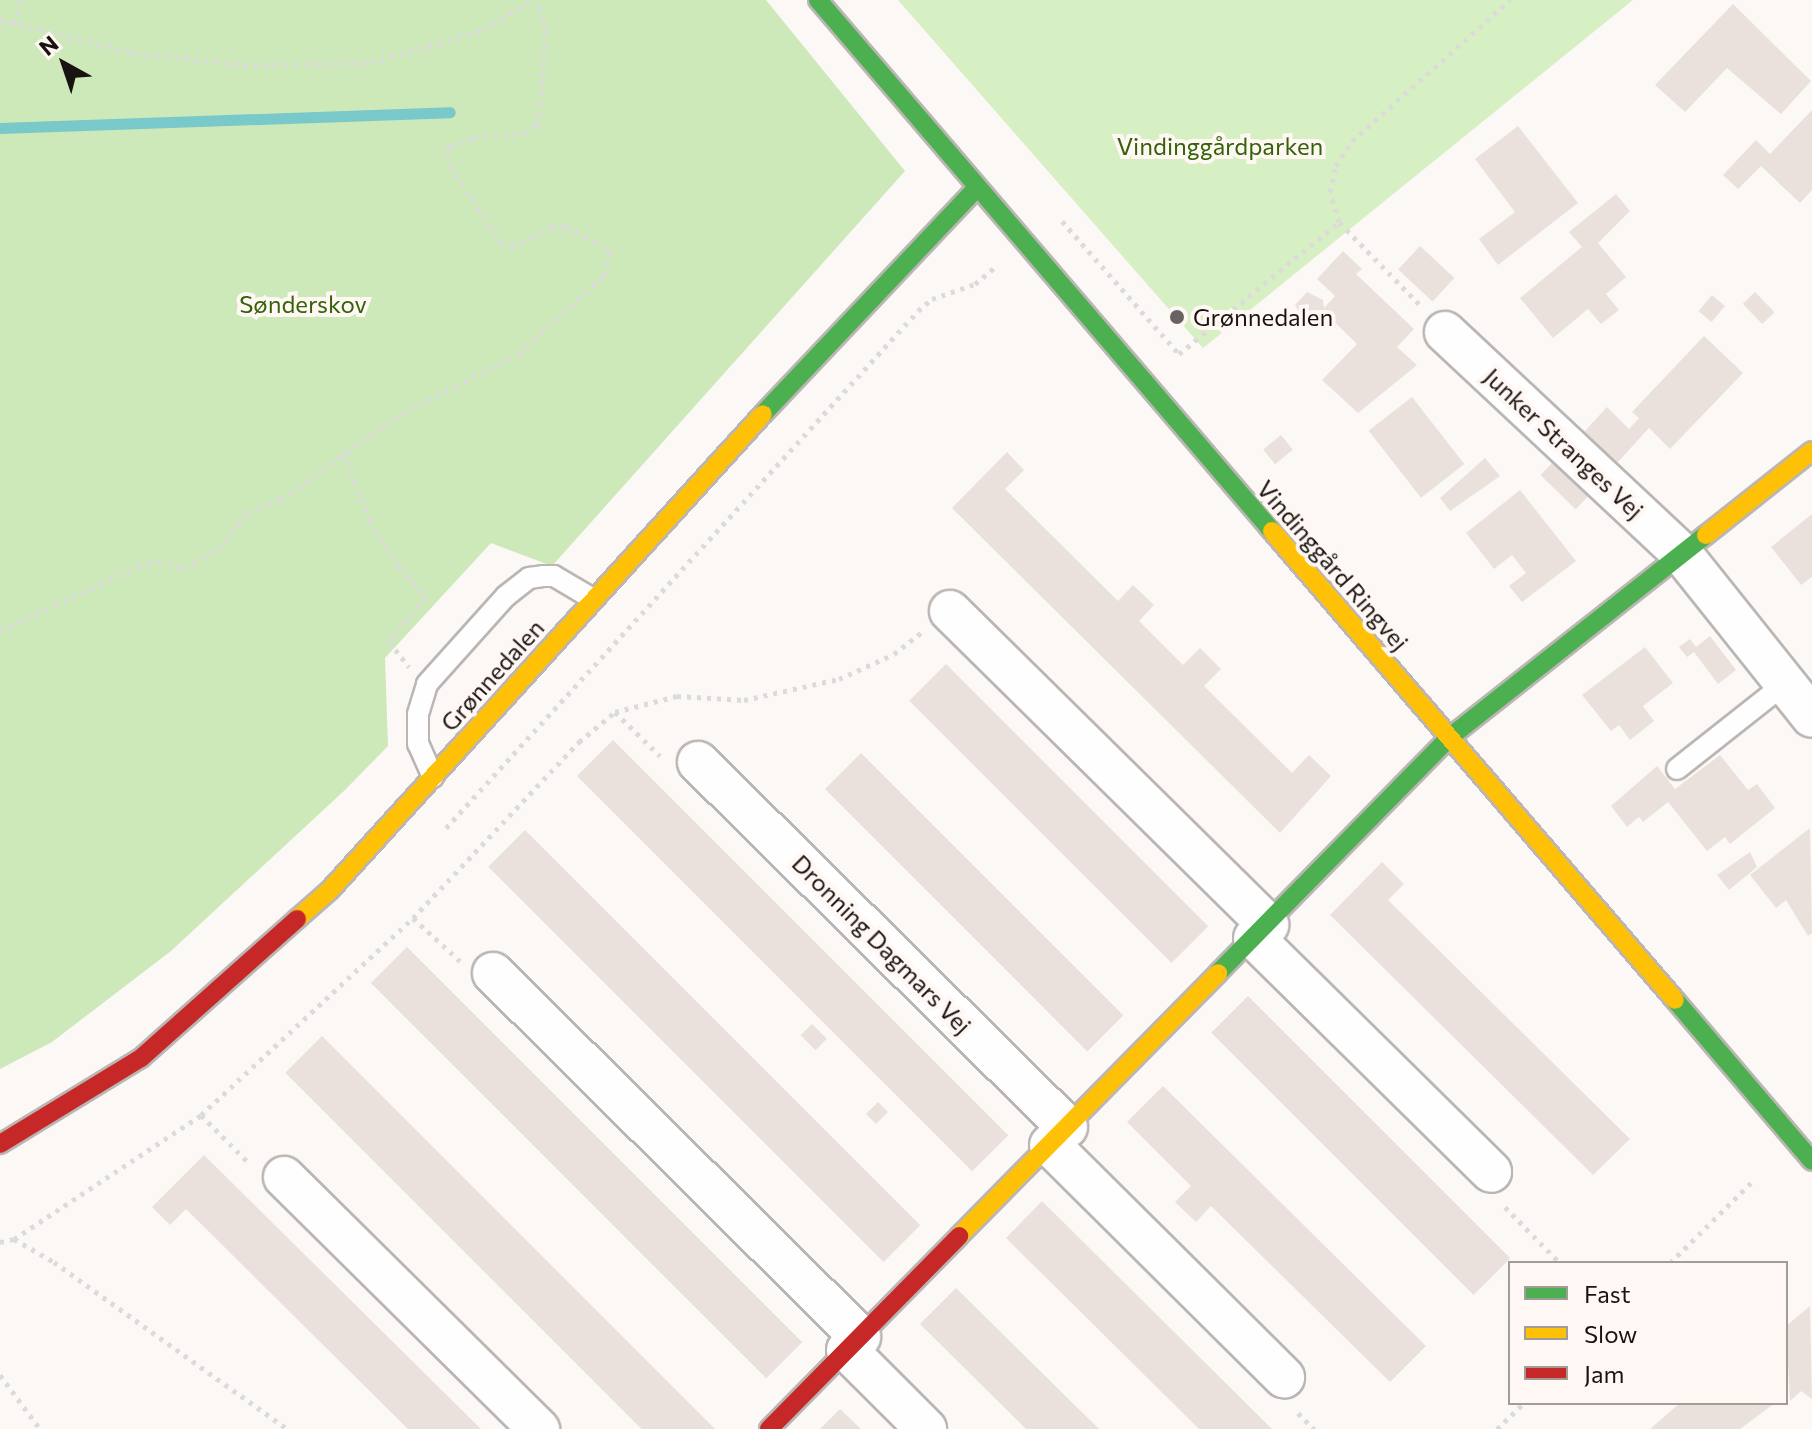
<!DOCTYPE html>
<meta charset="utf-8">
<style>
body{margin:0}
#map{position:relative;width:1812px;height:1429px;overflow:hidden;background:#fcf8f6;font-family:Commissioner,sans-serif}
div>[style]{position:absolute}
[style*='--x']{left:calc(var(--x)*1px);top:calc(var(--y)*1px);width:calc(var(--w)*1px);rotate:calc(var(--a)*1deg)}
.green>*{inset:0;background:#d6efc3}
.forest>*{inset:0;background:#cde9b9}
.stream>*{height:11px;margin:-5.5px;padding:0 5.5px;transform-origin:5.5px;border-radius:5.5px;background:#79c8ca}
.building>*{inset:0;background:#eae1dc;transform-origin:0 0}
.path>*{height:5px;margin-top:-2.5px;transform-origin:0;background:repeating-linear-gradient(90deg,#dddbda 0 4px,transparent 0 10px)}
.roads{filter:drop-shadow(2px 0 #bbb6b3) drop-shadow(-2px 0 #bbb6b3) drop-shadow(0 2px #bbb6b3) drop-shadow(0 -2px #bbb6b3)}
.lane>*{height:20px;margin:-10px;padding:0 10px;transform-origin:10px;border-radius:10px;background:#fffefe}
.street>*{height:40px;margin:-20px;padding:0 20px;transform-origin:20px;border-radius:20px;background:#fffefe}
.fast>*{height:18px;margin:-9px;padding:0 9px;transform-origin:9px;border-radius:9px;background:#4caf50}
.slow>*{height:18px;margin:-9px;padding:0 9px;transform-origin:9px;border-radius:9px;background:#ffc107}
.jam>*{height:18px;margin:-9px;padding:0 9px;transform-origin:9px;border-radius:9px;background:#c62828}
.dots>*{width:22px;height:22px;translate:-50% -50%;box-sizing:border-box;border:4px solid #fef7f4;border-radius:50%}
span{translate:-50% -50%;white-space:nowrap;text-align:center;line-height:1.15;-webkit-text-stroke:8px #fef7f4;paint-order:stroke}
.park-label{font-size:24px;color:#346207}
.poi-label{font-size:24px;color:#181310}
.left{translate:0 -50%;text-align:left}
.street-label{font-size:24px;color:#181310}
.legend{position:absolute;left:1508px;top:1261px;width:280px;height:144px;box-sizing:border-box;background:#fef7f4;border:2px solid #a29c99;margin:0;padding:10px 14px;list-style:none;font-size:24px;color:#181310}
.legend li{display:flex;align-items:center;gap:16px;height:40px}
.legend b{width:40px;border:2px solid #a29c99}
.north{position:absolute;left:24px;top:24px;width:80px;height:80px;-webkit-text-stroke:6px #fef7f4;paint-order:stroke;rotate:320deg;font-size:22px;font-weight:700;line-height:32px;text-align:center;color:#181310}
.north::after{content:'';display:block;margin:auto;width:28px;height:36px;background:#181310;clip-path:polygon(50% 0,100% 100%,50% 72%,0 100%)}
</style>
<div id="map">
<div class="green">
<i style="clip-path:polygon(898px 0,1633px 0,1203px 348px)"></i>
</div>
<div class="forest">
<i style="clip-path:polygon(0 0,766px 0,905px 171px,552px 566px,491px 543px,385px 658px,388px 746px,345px 790px,171px 951px,52px 1042px,0 1069px)"></i>
</div>
<div class="stream">
<i style="--x:0;--y:128;--w:450;--a:-2"></i>
</div>
<div class="building">
<i style="clip-path:polygon(1733px 4px,1811px 81px,1781px 114px,1727px 68px,1685px 112px,1655px 85px)"></i>
<i style="clip-path:polygon(1812px 110px,1812px 190px,1800px 203px,1761px 166px,1738px 189px,1723px 175px,1756px 140px,1770px 154px)"></i>
<i style="clip-path:polygon(1518px 126px,1578px 203px,1498px 265px,1479px 239px,1515px 212px,1475px 159px)"></i>
<i style="clip-path:polygon(1616px 194px,1630px 211px,1598px 243px,1626px 277px,1606px 294px,1619px 310px,1601px 324px,1588px 309px,1553px 338px,1520px 298px,1582px 247px,1569px 232px)"></i>
<i style="left:1420px;top:246px;width:47px;height:32px;rotate:43deg"></i>
<i style="clip-path:polygon(1343px 251px,1362px 269px,1356px 274px,1414px 329px,1397px 347px,1417px 365px,1358px 413px,1322px 380px,1357px 344px,1322px 310px,1312px 321px,1304px 320px,1295px 305px,1307px 292px,1323px 300px,1324px 308px,1335px 296px,1317px 279px)"></i>
<i style="left:1755px;top:292px;width:28px;height:17px;rotate:46deg"></i>
<i style="left:1712px;top:295px;width:17px;height:21px;rotate:40deg"></i>
<i style="clip-path:polygon(1704px 336px,1743px 373px,1670px 449px,1649px 428px,1617px 463px,1584px 432px,1607px 407px,1629px 429px,1639px 418px,1632px 412px)"></i>
<i style="left:1412px;top:397px;width:85px;height:55px;rotate:52deg"></i>
<i style="left:1281px;top:435px;width:19px;height:23px;rotate:51deg"></i>
<i style="clip-path:polygon(1007px 452px,1024px 470px,1005px 489px,1118px 601px,1133px 585px,1154px 605px,1139px 621px,1183px 665px,1200px 648px,1221px 669px,1204px 686px,1292px 773px,1309px 755px,1331px 776px,1280px 833px,952px 508px)"></i>
<i style="clip-path:polygon(1485px 458px,1500px 476px,1450px 511px,1440px 498px)"></i>
<i style="left:1555px;top:460px;width:49px;height:21px;rotate:44deg"></i>
<i style="clip-path:polygon(1520px 490px,1576px 561px,1522px 602px,1509px 586px,1526px 573px,1512px 555px,1494px 569px,1466px 533px)"></i>
<i style="clip-path:polygon(1812px 514px,1812px 577px,1801px 585px,1771px 547px)"></i>
<i style="clip-path:polygon(1710px 636px,1736px 670px,1718px 684px,1694px 652px,1687px 657px,1679px 647px,1690px 639px,1696px 647px)"></i>
<i style="clip-path:polygon(1645px 647px,1673px 683px,1643px 706px,1654px 721px,1630px 740px,1619px 725px,1611px 731px,1582px 695px)"></i>
<i style="left:946px;top:664px;width:371px;height:52px;rotate:45deg"></i>
<i style="left:613px;top:740px;width:559px;height:51px;rotate:45deg"></i>
<i style="left:861px;top:753px;width:371px;height:51px;rotate:45deg"></i>
<i style="clip-path:polygon(1720px 755px,1748px 790px,1757px 784px,1775px 808px,1730px 844px,1725px 837px,1707px 851px,1668px 802px,1643px 822px,1639px 817px,1627px 827px,1611px 806px,1657px 766px,1675px 789px)"></i>
<i style="clip-path:polygon(1810px 828px,1812px 933px,1808px 936px,1786px 900px,1776px 908px,1750px 875px)"></i>
<i style="left:525px;top:830px;width:559px;height:52px;rotate:45deg"></i>
<i style="clip-path:polygon(1750px 852px,1757px 867px,1729px 890px,1717px 875px)"></i>
<i style="clip-path:polygon(1382px 862px,1404px 884px,1388px 900px,1630px 1139px,1593px 1175px,1330px 915px)"></i>
<i style="left:407px;top:947px;width:559px;height:51px;rotate:45deg"></i>
<i style="left:1248px;top:996px;width:371px;height:52px;rotate:45deg"></i>
<i style="left:812px;top:1024px;width:21px;height:16px;rotate:45deg"></i>
<i style="left:322px;top:1036px;width:559px;height:52px;rotate:45deg"></i>
<i style="clip-path:polygon(1163px 1086px,1426px 1346px,1390px 1382px,1211px 1206px,1196px 1222px,1175px 1202px,1191px 1186px,1127px 1122px)"></i>
<i style="left:878px;top:1102px;width:14px;height:17px;rotate:45deg"></i>
<i style="clip-path:polygon(204px 1155px,481px 1429px,408px 1429px,186px 1209px,170px 1225px,152px 1207px)"></i>
<i style="clip-path:polygon(1042px 1201px,1272px 1429px,1199px 1429px,1006px 1238px)"></i>
<i style="clip-path:polygon(956px 1288px,1099px 1429px,1026px 1429px,920px 1324px)"></i>
<i style="clip-path:polygon(1810px 1306px,1812px 1399px,1801px 1391px,1790px 1401px,1786px 1326px)"></i>
<i style="clip-path:polygon(1680px 1403px,1775px 1403px,1740px 1429px,1650px 1429px)"></i>
<i style="clip-path:polygon(840px 1409px,861px 1429px,820px 1429px)"></i>
</div>
<div class="path">
<i style="--x:0;--y:20;--w:139;--a:13.7"></i>
<i style="--x:135;--y:53;--w:110;--a:6.3"></i>
<i style="--x:244;--y:65;--w:127;--a:-0.9"></i>
<i style="--x:371;--y:63;--w:117;--a:-16.4"></i>
<i style="--x:483;--y:30;--w:58;--a:-31"></i>
<i style="--x:14;--y:24;--w:25;--a:-74"></i>
<i style="--x:1062;--y:221;--w:177;--a:48.7"></i>
<i style="--x:1419;--y:304;--w:115;--a:-134.3"></i>
<i style="--x:1339;--y:222;--w:31;--a:-107"></i>
<i style="--x:1330;--y:192;--w:27;--a:-77"></i>
<i style="--x:1336;--y:166;--w:30;--a:-57"></i>
<i style="--x:1352;--y:141;--w:212;--a:-41.7"></i>
<i style="--x:1179;--y:354;--w:207;--a:-39.5"></i>
<i style="--x:344;--y:452;--w:72;--a:69.8"></i>
<i style="--x:369;--y:520;--w:57;--a:58"></i>
<i style="--x:399;--y:568;--w:40;--a:47"></i>
<i style="--x:426;--y:597;--w:58;--a:129.4"></i>
<i style="--x:389;--y:642;--w:32;--a:51"></i>
<i style="--x:0;--y:631;--w:151;--a:-25"></i>
<i style="--x:137;--y:567;--w:22;--a:-18"></i>
<i style="--x:158;--y:560;--w:28;--a:19"></i>
<i style="--x:184;--y:569;--w:40;--a:-29.7"></i>
<i style="--x:219;--y:549;--w:48;--a:-51"></i>
<i style="--x:249;--y:512;--w:35;--a:-22"></i>
<i style="--x:281;--y:499;--w:147;--a:-35.3"></i>
<i style="--x:401;--y:414;--w:131;--a:-27.1"></i>
<i style="--x:518;--y:354;--w:116;--a:-42.2"></i>
<i style="--x:604;--y:276;--w:22;--a:-74"></i>
<i style="--x:610;--y:255;--w:9;--a:-122"></i>
<i style="--x:605;--y:247;--w:45;--a:-153.4"></i>
<i style="--x:565;--y:227;--w:13;--a:180"></i>
<i style="--x:552;--y:227;--w:42;--a:153.4"></i>
<i style="--x:514;--y:246;--w:12;--a:-171"></i>
<i style="--x:502;--y:244;--w:100;--a:-123.5"></i>
<i style="--x:447;--y:161;--w:14;--a:-82"></i>
<i style="--x:449;--y:147;--w:27;--a:-20"></i>
<i style="--x:474;--y:138;--w:50;--a:-5.7"></i>
<i style="--x:524;--y:133;--w:16;--a:-30"></i>
<i style="--x:538;--y:125;--w:95;--a:-85.2"></i>
<i style="--x:546;--y:30;--w:31;--a:-107"></i>
<i style="--x:615;--y:712;--w:63;--a:44.4"></i>
<i style="--x:446;--y:828;--w:700;--a:-47.61"></i>
<i style="--x:918;--y:311;--w:18;--a:-41"></i>
<i style="--x:932;--y:299;--w:46;--a:-19.2"></i>
<i style="--x:975;--y:284;--w:26;--a:-40"></i>
<i style="--x:413;--y:918;--w:64;--a:42.5"></i>
<i style="--x:201;--y:1115;--w:66;--a:45"></i>
<i style="--x:1505;--y:1207;--w:78;--a:45.5"></i>
<i style="--x:14;--y:1239;--w:224;--a:-33.5"></i>
<i style="--x:201;--y:1115;--w:289;--a:-42.9"></i>
<i style="--x:413;--y:918;--w:242;--a:-46.7"></i>
<i style="--x:579;--y:742;--w:47;--a:-39.8"></i>
<i style="--x:615;--y:712;--w:64;--a:-14.5"></i>
<i style="--x:677;--y:696;--w:67;--a:3.4"></i>
<i style="--x:744;--y:700;--w:97;--a:-12.5"></i>
<i style="--x:839;--y:679;--w:60;--a:-24.4"></i>
<i style="--x:894;--y:654;--w:36;--a:-38"></i>
<i style="--x:0;--y:1242;--w:14;--a:-12"></i>
<i style="--x:14;--y:1239;--w:46;--a:29.9"></i>
<i style="--x:54;--y:1262;--w:287;--a:35.6"></i>
<i style="--x:1670;--y:1263;--w:118;--a:-44.7"></i>
<i style="--x:0;--y:1375;--w:67;--a:53.5"></i>
<i style="--x:1298;--y:1413;--w:23;--a:45"></i>
<i style="--x:1497;--y:1429;--w:37;--a:-44"></i>
</div>
<div class="roads">
<div class="lane">
<i style="--x:1677;--y:769;--w:139;--a:-38.3"></i>
<i style="--x:433;--y:777;--w:36;--a:-114"></i>
<i style="--x:418;--y:744;--w:30;--a:-90"></i>
<i style="--x:418;--y:714;--w:31;--a:-73"></i>
<i style="--x:427;--y:684;--w:118;--a:-48.1"></i>
<i style="--x:506;--y:596;--w:29;--a:-38"></i>
<i style="--x:529;--y:578;--w:14;--a:-8"></i>
<i style="--x:543;--y:576;--w:11;--a:0"></i>
<i style="--x:554;--y:576;--w:45;--a:30.5"></i>
</div>
<div class="street">
<i style="--x:1445;--y:332;--w:325;--a:43.1"></i>
<i style="--x:1682;--y:554;--w:208;--a:51.4"></i>
<i style="--x:950;--y:611;--w:447;--a:44.6"></i>
<i style="--x:698;--y:762;--w:519;--a:44.69"></i>
<i style="--x:1254;--y:938;--w:333;--a:44.6"></i>
<i style="--x:493;--y:973;--w:517;--a:44.76"></i>
<i style="--x:1050;--y:1145;--w:330;--a:44.8"></i>
<i style="--x:284;--y:1177;--w:359;--a:44.7"></i>
<i style="--x:847;--y:1350;--w:112;--a:45"></i>
</div>
<div class="fast">
<i style="--x:818;--y:0;--w:699;--a:49.47"></i>
<i style="--x:763;--y:414;--w:310;--a:-46.6"></i>
<i style="--x:1218;--y:973;--w:331;--a:-45.5"></i>
<i style="--x:1450;--y:737;--w:326;--a:-38.3"></i>
<i style="--x:1675;--y:1000;--w:211;--a:49.6"></i>
</div>
<div class="slow">
<i style="--x:1272;--y:531;--w:618;--a:49.33"></i>
<i style="--x:1706;--y:535;--w:135;--a:-38.4"></i>
<i style="--x:297;--y:919;--w:44;--a:-41.3"></i>
<i style="--x:330;--y:890;--w:643;--a:-47.71"></i>
<i style="--x:959;--y:1236;--w:369;--a:-45.4"></i>
</div>
<div class="jam">
<i style="--x:0;--y:1144;--w:165;--a:-31.4"></i>
<i style="--x:141;--y:1058;--w:209;--a:-41.7"></i>
<i style="--x:769;--y:1429;--w:271;--a:-45.4"></i>
</div>
</div>
<div class="dots">
<i style="left:1177px;top:317px;background:#686360"></i>
</div>
<div class="park-label">
<span style="left:1220px;top:146px">Vindinggårdparken</span>
<span style="left:303px;top:304px">Sønderskov</span>
</div>
<div class="poi-label">
<span class="left" style="left:1193px;top:317px">Grønnedalen</span>
</div>
<div class="street-label">
<span style="left:1564px;top:443px;rotate:43deg">Junker Stranges Vej</span>
<span style="left:1333px;top:565px;rotate:49deg">Vindinggård Ringvej</span>
<span style="left:492px;top:675px;rotate:-48deg">Grønnedalen</span>
<span style="left:882px;top:944px;rotate:45deg">Dronning Dagmars Vej</span>
</div>
<ul class="legend">
<li><b style="height:10px;background:#4caf50"></b>Fast</li>
<li><b style="height:10px;background:#ffc107"></b>Slow</li>
<li><b style="height:10px;background:#c62828"></b>Jam</li>
</ul>
<div class="north">N</div>
</div>
